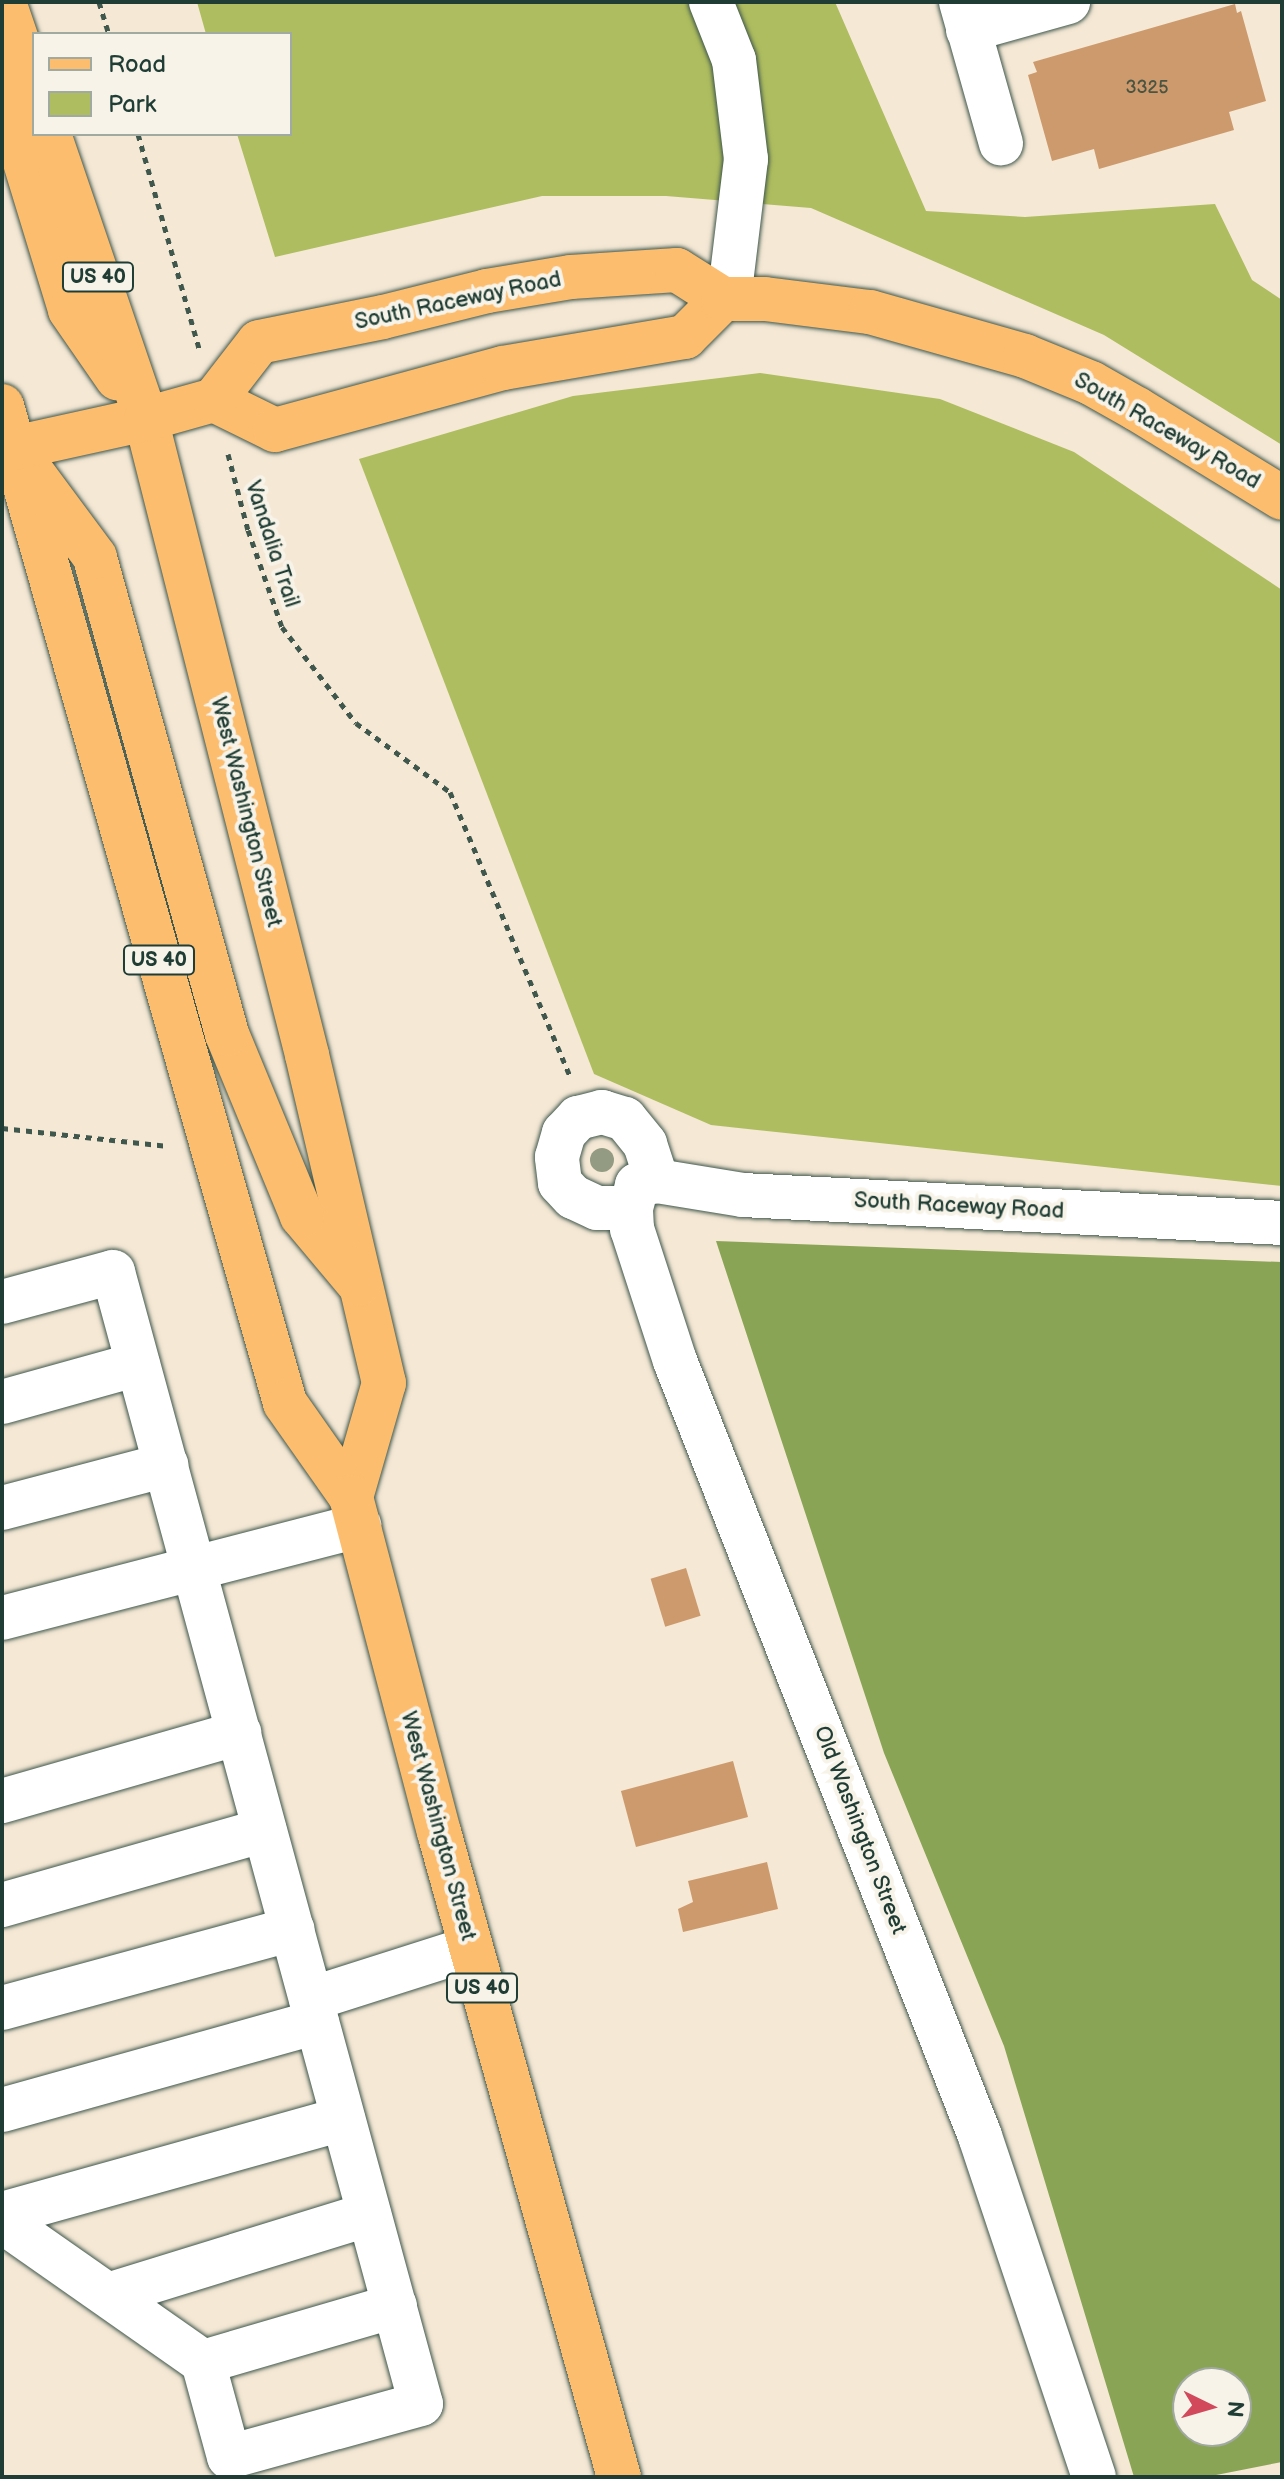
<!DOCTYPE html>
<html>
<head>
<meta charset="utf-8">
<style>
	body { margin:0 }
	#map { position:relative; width:1284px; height:2479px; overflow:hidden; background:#f5e8d5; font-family:"Balsamiq Sans",sans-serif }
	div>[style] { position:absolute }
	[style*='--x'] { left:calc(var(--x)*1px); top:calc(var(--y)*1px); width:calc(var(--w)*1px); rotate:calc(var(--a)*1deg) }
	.green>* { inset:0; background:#aebd5f }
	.forest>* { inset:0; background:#8aa456 }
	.building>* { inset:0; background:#cc9a6d; transform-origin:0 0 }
	.path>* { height:5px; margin-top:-2.5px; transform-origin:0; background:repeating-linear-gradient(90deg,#3f574c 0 6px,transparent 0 12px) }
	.roads { filter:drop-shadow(0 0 2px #3f574c) drop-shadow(0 0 2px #3f574c) }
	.minor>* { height:44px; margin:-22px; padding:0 22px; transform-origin:22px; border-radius:22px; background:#fff }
	.major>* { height:44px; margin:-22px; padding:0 22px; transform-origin:22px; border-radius:22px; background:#fcbd6f }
	.trees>* { width:24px; height:24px; margin:-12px; border-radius:50%; background:#939c82 }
	span { translate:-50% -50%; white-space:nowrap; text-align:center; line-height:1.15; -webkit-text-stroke:8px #f7f3e8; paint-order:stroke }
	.number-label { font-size:18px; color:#4a5442 }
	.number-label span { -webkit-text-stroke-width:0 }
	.shield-label span { padding:2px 6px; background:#f7f3e8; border:2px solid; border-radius:6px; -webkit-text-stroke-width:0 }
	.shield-label { font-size:20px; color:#1f3d34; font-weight:700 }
	.street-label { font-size:22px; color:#1f3d34 }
	.frame { position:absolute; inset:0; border:4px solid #1f3d34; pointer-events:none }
	.legend { position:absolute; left:32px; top:32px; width:260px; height:104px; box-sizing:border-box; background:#f7f3e8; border:2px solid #a1aaa0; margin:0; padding:10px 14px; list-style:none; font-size:24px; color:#1f3d34 }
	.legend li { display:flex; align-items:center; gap:16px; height:40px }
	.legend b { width:40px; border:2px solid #a1aaa0 }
	.north { position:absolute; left:1172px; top:2367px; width:80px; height:80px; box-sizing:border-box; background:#f7f3e8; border:2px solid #a1aaa0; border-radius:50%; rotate:95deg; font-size:22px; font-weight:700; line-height:32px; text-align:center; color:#1f3d34 }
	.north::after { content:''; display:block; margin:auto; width:28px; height:36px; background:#d1495b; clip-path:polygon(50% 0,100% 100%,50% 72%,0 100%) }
</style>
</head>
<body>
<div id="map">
	<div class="green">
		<div style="clip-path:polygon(197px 2px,835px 2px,926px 211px,1025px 217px,1215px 204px,1252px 280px,1282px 300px,1282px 445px,1104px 335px,811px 208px,666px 196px,542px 196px,275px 257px,237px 134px,290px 134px,290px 34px,206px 34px)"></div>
		<div style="clip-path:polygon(760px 373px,940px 399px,1074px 452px,1282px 590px,1282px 1186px,711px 1125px,594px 1074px,359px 459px,573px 396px)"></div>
	</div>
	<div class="forest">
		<div style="clip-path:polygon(evenodd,716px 1241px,1282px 1262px,1282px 2462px,1206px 2477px,1134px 2477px,1004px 2046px,884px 1753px,716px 1241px,1188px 2383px,1236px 2383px,1236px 2431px,1188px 2431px,1188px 2383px)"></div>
	</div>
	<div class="building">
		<div style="clip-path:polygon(1235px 4px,1237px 13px,1241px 11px,1266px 101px,1229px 112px,1234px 130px,1099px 169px,1094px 149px,1052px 161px,1028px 75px,1037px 72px,1033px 62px)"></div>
		<div style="left:686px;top:1568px;width:50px;height:37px;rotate:73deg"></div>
		<div style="left:733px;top:1761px;width:58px;height:116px;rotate:75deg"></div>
		<div style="clip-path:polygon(767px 1862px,778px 1909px,683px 1932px,678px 1909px,693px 1902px,688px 1881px)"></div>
	</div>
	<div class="path">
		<div style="--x:99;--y:2;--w:34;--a:73"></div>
		<div style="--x:138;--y:134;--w:227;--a:74.1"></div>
		<div style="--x:228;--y:454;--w:79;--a:75.3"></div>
		<div style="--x:248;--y:530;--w:103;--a:70.7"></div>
		<div style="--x:282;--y:627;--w:121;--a:52.4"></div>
		<div style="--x:356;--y:723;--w:117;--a:36.3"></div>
		<div style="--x:450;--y:792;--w:311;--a:67.1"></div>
		<div style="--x:2;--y:1128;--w:167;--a:6.2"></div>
	</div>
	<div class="roads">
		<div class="minor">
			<div style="--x:711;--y:2;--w:62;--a:68.4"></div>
			<div style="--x:734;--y:60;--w:100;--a:83.1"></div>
			<div style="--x:746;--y:159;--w:141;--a:96.9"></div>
			<div style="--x:961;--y:2;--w:147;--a:74.2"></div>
			<div style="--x:968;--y:30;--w:104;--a:-15.6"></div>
			<div style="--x:631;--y:1208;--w:34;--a:180"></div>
			<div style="--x:597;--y:1208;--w:26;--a:-155"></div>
			<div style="--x:573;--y:1197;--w:19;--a:-133"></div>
			<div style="--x:560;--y:1183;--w:26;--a:-97"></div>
			<div style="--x:557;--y:1157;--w:25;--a:-74"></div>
			<div style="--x:564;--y:1133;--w:21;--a:-47"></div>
			<div style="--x:578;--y:1118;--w:25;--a:-14"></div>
			<div style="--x:602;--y:1112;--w:24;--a:17"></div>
			<div style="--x:625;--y:1119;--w:32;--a:51"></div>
			<div style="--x:645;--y:1144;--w:39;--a:72"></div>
			<div style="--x:2;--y:1302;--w:115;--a:-15.1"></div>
			<div style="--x:113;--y:1272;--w:1173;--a:74.78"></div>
			<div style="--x:421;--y:2404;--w:199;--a:164.6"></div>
			<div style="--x:229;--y:2457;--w:98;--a:-105.3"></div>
			<div style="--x:203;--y:2362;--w:246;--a:-145"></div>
			<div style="--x:2;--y:1402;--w:141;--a:-15.6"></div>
			<div style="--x:2;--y:1508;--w:170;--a:-14.7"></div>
			<div style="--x:2;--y:1618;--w:369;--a:-14.5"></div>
			<div style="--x:2;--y:1801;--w:247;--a:-16"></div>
			<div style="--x:2;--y:1905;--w:273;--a:-15.9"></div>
			<div style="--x:311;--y:1999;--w:168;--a:-17.7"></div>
			<div style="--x:2;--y:2008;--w:301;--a:-15.2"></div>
			<div style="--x:2;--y:2110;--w:327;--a:-15.6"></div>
			<div style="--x:2;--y:2214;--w:354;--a:-15.6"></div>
			<div style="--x:111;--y:2294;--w:270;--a:-17.2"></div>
			<div style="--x:203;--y:2362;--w:200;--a:-16.3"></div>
			<div style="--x:1094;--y:2477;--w:360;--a:-108.5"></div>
			<div style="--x:980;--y:2136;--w:833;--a:-111.48"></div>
			<div style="--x:675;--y:1361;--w:139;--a:-108"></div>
			<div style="--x:632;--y:1229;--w:21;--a:-93"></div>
			<div style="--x:631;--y:1208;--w:24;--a:-75"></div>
			<div style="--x:637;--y:1185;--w:20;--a:-11"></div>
			<div style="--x:657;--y:1181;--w:87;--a:9.2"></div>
			<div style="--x:743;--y:1195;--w:540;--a:2.97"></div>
		</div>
		<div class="major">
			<div style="--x:4;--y:2;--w:93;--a:71.2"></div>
			<div style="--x:2;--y:87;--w:233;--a:73"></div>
			<div style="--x:70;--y:310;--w:83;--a:55.3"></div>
			<div style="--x:49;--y:134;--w:301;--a:71.2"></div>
			<div style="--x:146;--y:419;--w:656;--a:75.79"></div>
			<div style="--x:307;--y:1055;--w:337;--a:76.8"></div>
			<div style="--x:384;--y:1383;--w:119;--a:106.1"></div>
			<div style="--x:214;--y:400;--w:68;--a:26.2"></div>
			<div style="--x:275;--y:430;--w:236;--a:-15.2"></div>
			<div style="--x:503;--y:368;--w:185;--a:-9.7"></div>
			<div style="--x:685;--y:337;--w:54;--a:-45"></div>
			<div style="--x:2;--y:406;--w:1036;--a:74.15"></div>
			<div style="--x:285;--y:1403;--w:115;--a:54.9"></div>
			<div style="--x:351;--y:1497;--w:346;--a:75.3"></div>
			<div style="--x:439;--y:1832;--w:670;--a:74.41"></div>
			<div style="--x:359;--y:1284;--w:89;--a:-130"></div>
			<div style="--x:302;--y:1216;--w:197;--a:-112.4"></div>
			<div style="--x:227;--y:1034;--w:495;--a:-105.5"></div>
			<div style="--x:95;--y:557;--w:136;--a:-126.6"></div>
			<div style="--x:14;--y:448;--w:135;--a:-12.4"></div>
			<div style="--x:146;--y:419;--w:71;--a:-15.6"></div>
			<div style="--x:214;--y:400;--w:73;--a:-52.2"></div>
			<div style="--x:259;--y:342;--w:126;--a:-11.4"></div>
			<div style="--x:383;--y:317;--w:107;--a:-14"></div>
			<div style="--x:487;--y:291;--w:85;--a:-9.5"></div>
			<div style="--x:571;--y:277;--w:106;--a:-3.8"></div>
			<div style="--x:677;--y:270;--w:54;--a:32.2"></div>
			<div style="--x:723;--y:299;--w:42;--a:0"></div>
			<div style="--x:765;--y:299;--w:106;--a:7.1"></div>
			<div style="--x:870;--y:312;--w:161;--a:15.8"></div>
			<div style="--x:1025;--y:356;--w:71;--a:22.2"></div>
			<div style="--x:1091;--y:383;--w:53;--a:29.5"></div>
			<div style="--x:1137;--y:409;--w:170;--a:31.5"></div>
		</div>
	</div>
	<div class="trees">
		<div style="left:602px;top:1160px"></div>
	</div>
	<div class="number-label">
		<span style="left:1147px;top:88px">3325</span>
	</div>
	<div class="shield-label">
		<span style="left:98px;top:277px">US 40</span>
		<span style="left:159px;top:960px">US 40</span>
		<span style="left:482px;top:1988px">US 40</span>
	</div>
	<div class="street-label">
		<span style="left:458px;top:301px;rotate:-12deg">South Raceway Road</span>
		<span style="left:1167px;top:431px;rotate:30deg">South Raceway Road</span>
		<span style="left:272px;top:544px;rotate:72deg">Vandalia Trail</span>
		<span style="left:246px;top:812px;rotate:76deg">West Washington Street</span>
		<span style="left:959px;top:1206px;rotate:3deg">South Raceway Road</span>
		<span style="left:438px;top:1826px;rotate:75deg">West Washington Street</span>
		<span style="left:860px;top:1830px;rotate:69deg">Old Washington Street</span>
	</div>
	<div class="frame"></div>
	<ul class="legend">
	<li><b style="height:10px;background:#fcbd6f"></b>Road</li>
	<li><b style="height:22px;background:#aebd5f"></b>Park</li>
	</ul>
	<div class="north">N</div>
</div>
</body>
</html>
